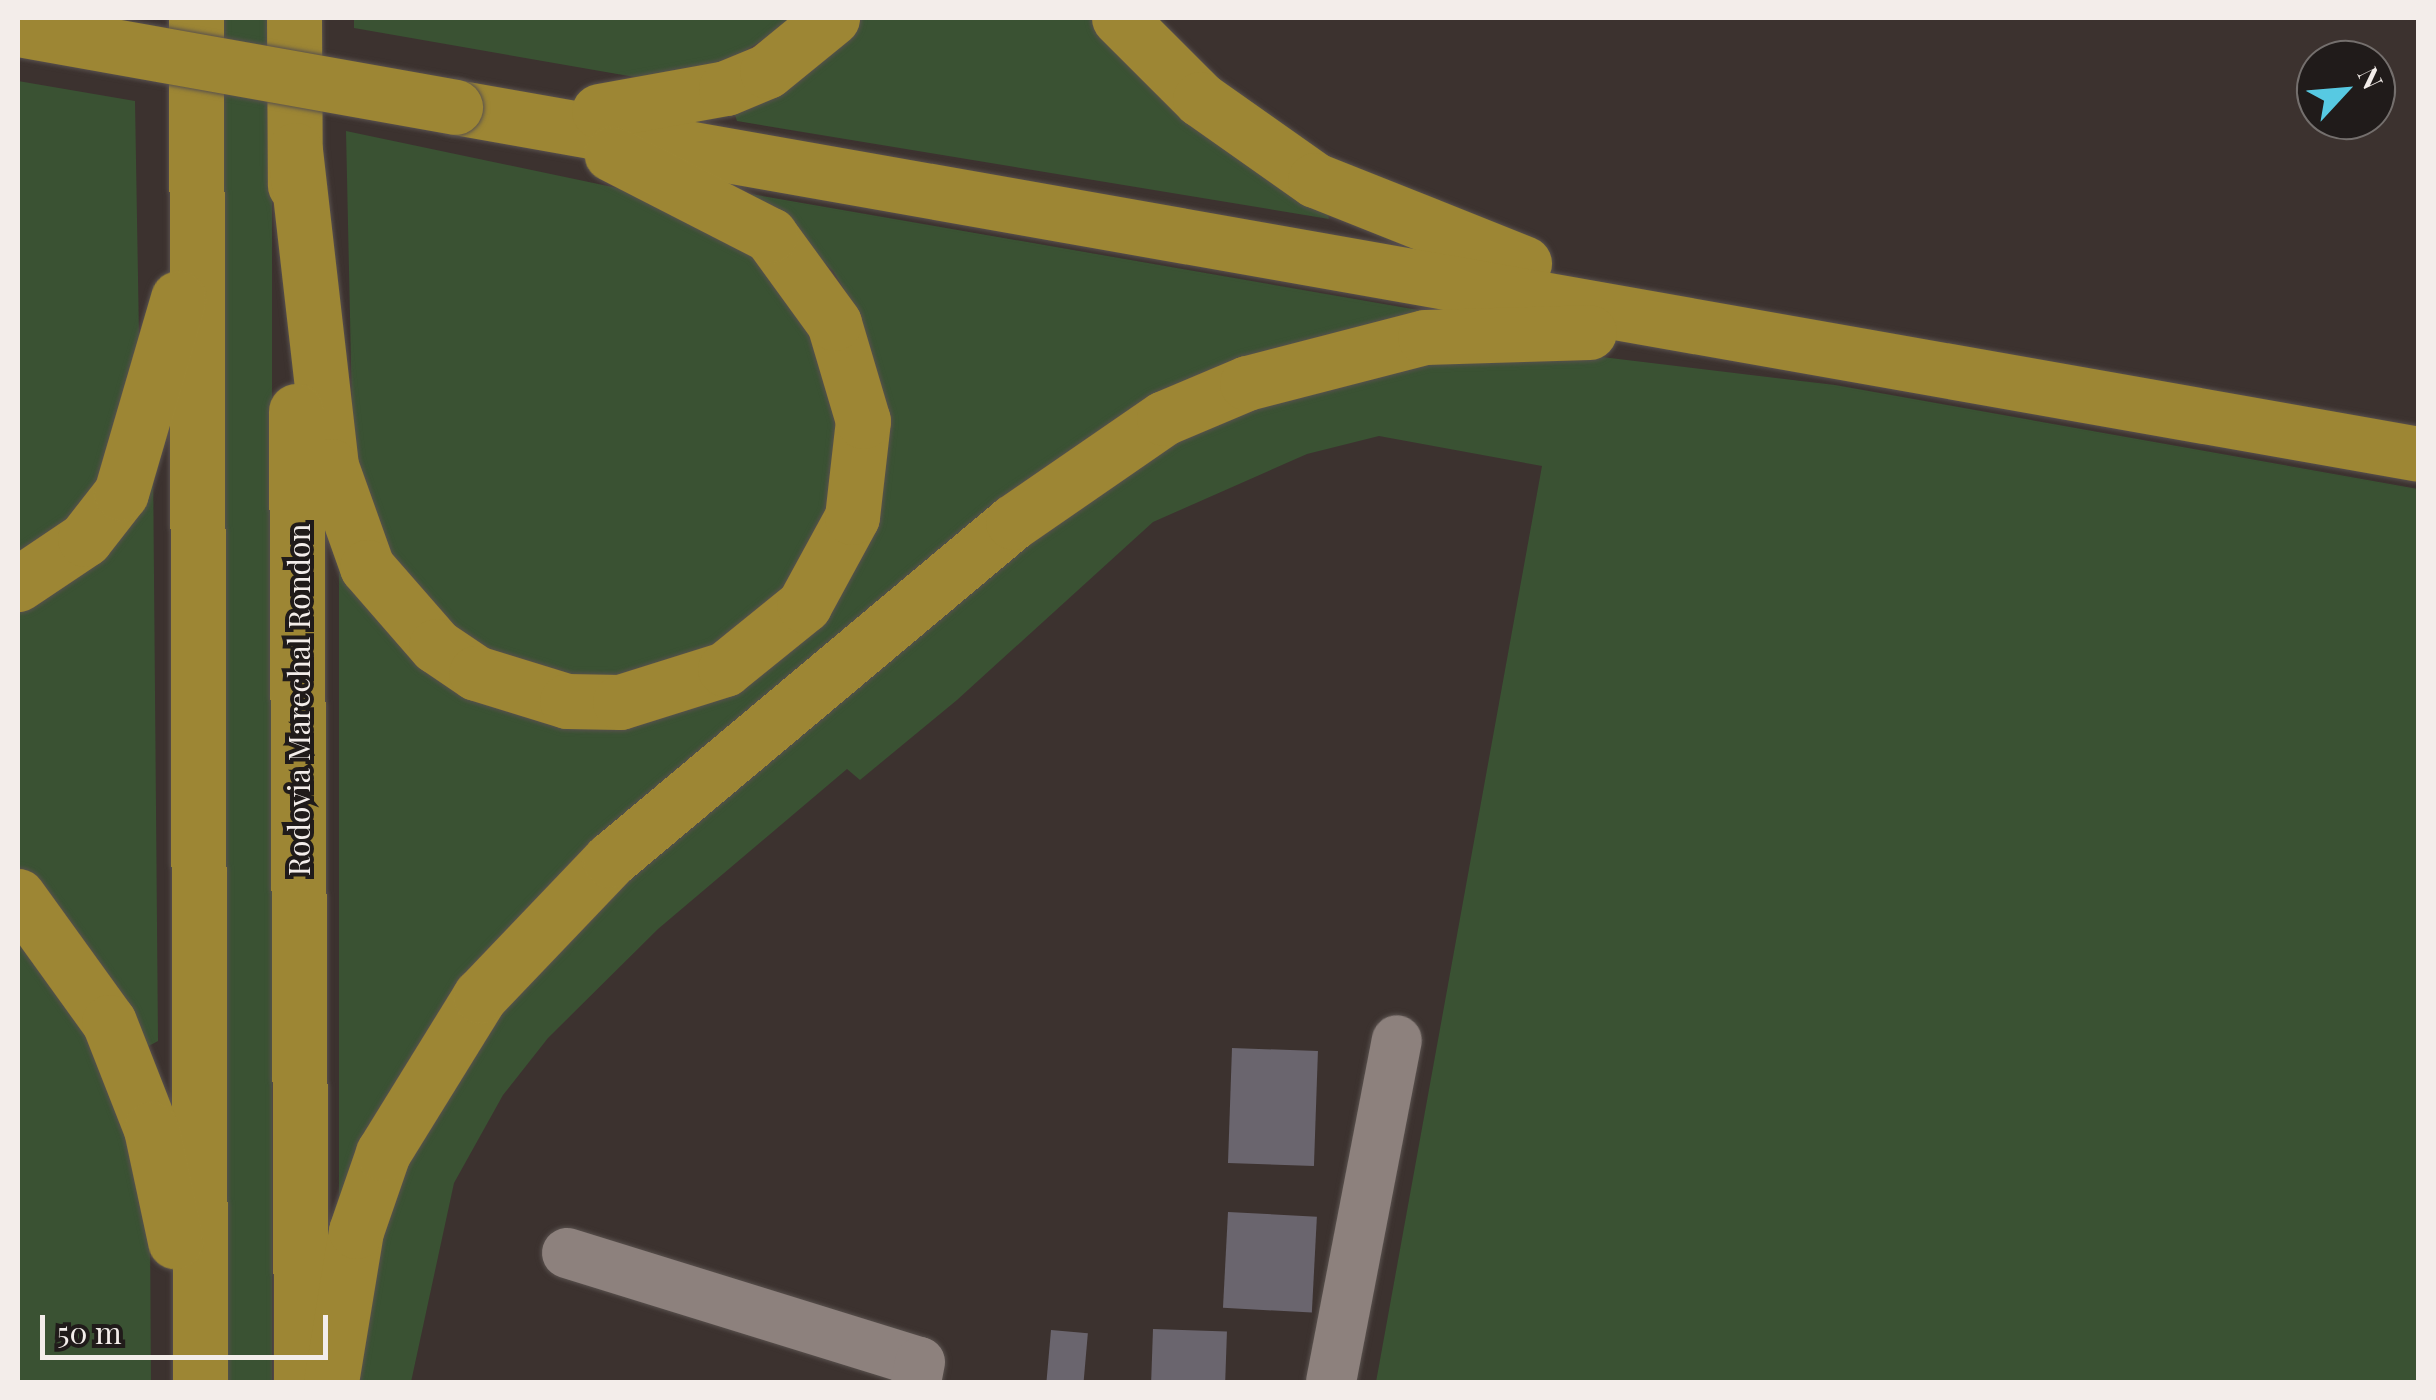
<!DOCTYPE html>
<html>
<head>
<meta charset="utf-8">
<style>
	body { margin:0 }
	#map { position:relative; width:2436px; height:1400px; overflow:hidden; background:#3c322f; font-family:"Playfair Display",serif }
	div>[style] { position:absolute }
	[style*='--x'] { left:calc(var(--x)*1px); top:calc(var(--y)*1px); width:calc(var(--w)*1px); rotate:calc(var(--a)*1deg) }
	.green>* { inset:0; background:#3a5233; transform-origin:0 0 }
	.building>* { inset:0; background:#6a656e; transform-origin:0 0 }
	.roads { filter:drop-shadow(0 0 2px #59514e) drop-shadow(0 0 2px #59514e) }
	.minor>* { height:50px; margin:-25px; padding:0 25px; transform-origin:25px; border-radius:25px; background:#8d817d }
	.highway>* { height:55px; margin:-27.5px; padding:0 27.5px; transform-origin:27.5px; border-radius:27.5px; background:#9d8634 }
	.bridges { filter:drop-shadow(0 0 2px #59514e) drop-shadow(0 0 2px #59514e) }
	.highway-bridge>* { height:55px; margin:-27.5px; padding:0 27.5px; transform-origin:27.5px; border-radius:27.5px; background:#9d8634 }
	span { translate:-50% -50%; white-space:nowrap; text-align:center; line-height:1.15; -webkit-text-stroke:8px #201b1a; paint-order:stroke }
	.street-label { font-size:30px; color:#f3edea }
	.frame { position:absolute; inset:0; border:20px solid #f3edea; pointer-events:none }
	.north { position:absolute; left:2296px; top:40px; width:100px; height:100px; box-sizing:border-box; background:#201b1a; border:2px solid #746f6d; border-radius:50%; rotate:64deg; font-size:28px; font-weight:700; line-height:40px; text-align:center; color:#f3edea }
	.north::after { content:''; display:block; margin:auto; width:35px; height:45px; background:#57c9e2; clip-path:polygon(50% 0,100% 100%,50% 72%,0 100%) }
	.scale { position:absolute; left:40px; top:1315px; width:288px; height:45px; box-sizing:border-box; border:5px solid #f3edea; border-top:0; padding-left:12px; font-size:30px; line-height:35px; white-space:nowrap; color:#f3edea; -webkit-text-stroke:8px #201b1a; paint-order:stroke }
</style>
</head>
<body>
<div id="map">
	<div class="green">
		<div style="left:220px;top:18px;width:52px;height:1364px"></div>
		<div style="clip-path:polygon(354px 18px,797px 18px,726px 63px,646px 79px,354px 28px)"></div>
		<div style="clip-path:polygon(856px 18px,1094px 18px,1326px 206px,1329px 219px,737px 121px,733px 109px)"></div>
		<div style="clip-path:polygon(18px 81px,135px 101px,140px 395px,84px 515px,18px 562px)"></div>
		<div style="clip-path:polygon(346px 131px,622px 189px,736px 238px,772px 272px,819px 350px,837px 434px,827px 512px,780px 595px,700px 655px,604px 681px,558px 676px,467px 643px,399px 577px,353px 456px)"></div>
		<div style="clip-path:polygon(751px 194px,1424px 311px,1321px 336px,600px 845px,339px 1203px,339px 555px,418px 656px,715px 695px,889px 421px,861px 317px,833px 271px)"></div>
		<div style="clip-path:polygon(1577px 354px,1835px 385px,2418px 489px,2418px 1382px,1376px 1382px,1542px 466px,1379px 436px,1307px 454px,1153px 522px,957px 700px,860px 780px,847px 769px,658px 929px,548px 1038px,503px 1095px,454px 1183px,411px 1382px,357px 1382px,360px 1296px,417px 1129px,551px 944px,1079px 495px,1194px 423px,1392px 361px)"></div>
		<div style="clip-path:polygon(153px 461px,158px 1041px,145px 1048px,18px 868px,18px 606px)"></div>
		<div style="clip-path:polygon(18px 927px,71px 999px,124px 1108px,150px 1225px,151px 1382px,18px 1382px)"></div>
	</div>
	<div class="building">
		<div style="left:1232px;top:1048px;width:86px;height:115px;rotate:2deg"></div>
		<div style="left:1228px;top:1212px;width:89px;height:96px;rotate:3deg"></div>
		<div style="left:1153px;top:1329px;width:74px;height:53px;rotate:2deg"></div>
		<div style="left:1051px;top:1330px;width:37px;height:52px;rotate:5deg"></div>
	</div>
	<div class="roads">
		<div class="minor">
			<div style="--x:567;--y:1253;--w:369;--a:17.2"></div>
			<div style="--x:920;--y:1362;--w:20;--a:101"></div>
			<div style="--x:1331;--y:1382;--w:348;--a:-79.1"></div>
		</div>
		<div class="highway">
			<div style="--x:196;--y:18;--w:1364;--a:89.83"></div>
			<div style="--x:294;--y:18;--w:167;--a:89.7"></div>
			<div style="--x:1119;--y:18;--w:115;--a:45"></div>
			<div style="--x:1200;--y:99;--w:141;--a:35.2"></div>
			<div style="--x:1315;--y:180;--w:225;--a:21.7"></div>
			<div style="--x:455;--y:107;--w:1993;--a:10.02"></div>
			<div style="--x:599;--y:111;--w:129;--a:-10.3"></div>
			<div style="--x:726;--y:88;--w:44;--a:-22.5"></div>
			<div style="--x:767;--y:71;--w:84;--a:-39.2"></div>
			<div style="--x:295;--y:150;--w:318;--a:83.5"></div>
			<div style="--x:331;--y:466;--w:107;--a:70.4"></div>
			<div style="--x:367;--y:567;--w:105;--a:48.9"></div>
			<div style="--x:436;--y:646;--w:48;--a:34"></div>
			<div style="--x:476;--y:673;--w:95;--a:17.1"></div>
			<div style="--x:567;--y:701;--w:53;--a:1.1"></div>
			<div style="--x:620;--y:702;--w:110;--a:-17.4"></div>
			<div style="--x:725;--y:669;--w:102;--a:-39"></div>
			<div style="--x:804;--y:605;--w:100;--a:-61.4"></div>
			<div style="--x:852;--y:517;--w:97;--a:-83.5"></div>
			<div style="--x:863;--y:421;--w:102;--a:-106.5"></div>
			<div style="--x:834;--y:323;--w:109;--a:-126"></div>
			<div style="--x:770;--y:235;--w:178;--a:-152.9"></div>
			<div style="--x:296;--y:411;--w:969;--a:89.7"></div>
			<div style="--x:18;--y:584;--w:81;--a:-33.9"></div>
			<div style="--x:85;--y:539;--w:58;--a:-52"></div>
			<div style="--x:121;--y:493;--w:203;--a:-73.7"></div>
			<div style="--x:18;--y:896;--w:155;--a:54.2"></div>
			<div style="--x:109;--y:1022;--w:115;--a:68.6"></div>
			<div style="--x:151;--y:1129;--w:115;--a:77.9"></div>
			<div style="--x:331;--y:1382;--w:153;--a:-80.6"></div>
			<div style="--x:356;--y:1231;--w:83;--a:-70.9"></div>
			<div style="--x:383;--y:1153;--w:185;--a:-58.3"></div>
			<div style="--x:480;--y:996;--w:188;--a:-46.3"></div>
			<div style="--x:610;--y:860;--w:526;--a:-39.99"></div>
			<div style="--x:1013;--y:522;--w:183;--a:-34.6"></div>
			<div style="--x:1164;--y:418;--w:90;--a:-22.9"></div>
			<div style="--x:1247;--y:383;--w:184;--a:-14.5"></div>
			<div style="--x:1425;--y:337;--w:164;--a:-1.7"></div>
		</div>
	</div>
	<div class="bridges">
		<div class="highway-bridge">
			<div style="--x:18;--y:29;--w:444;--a:10.1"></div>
		</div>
	</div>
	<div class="street-label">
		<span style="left:298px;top:700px;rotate:-90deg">Rodovia Marechal Rondon</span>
	</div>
	<div class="frame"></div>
	<div class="north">N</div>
	<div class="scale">50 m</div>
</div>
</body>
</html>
